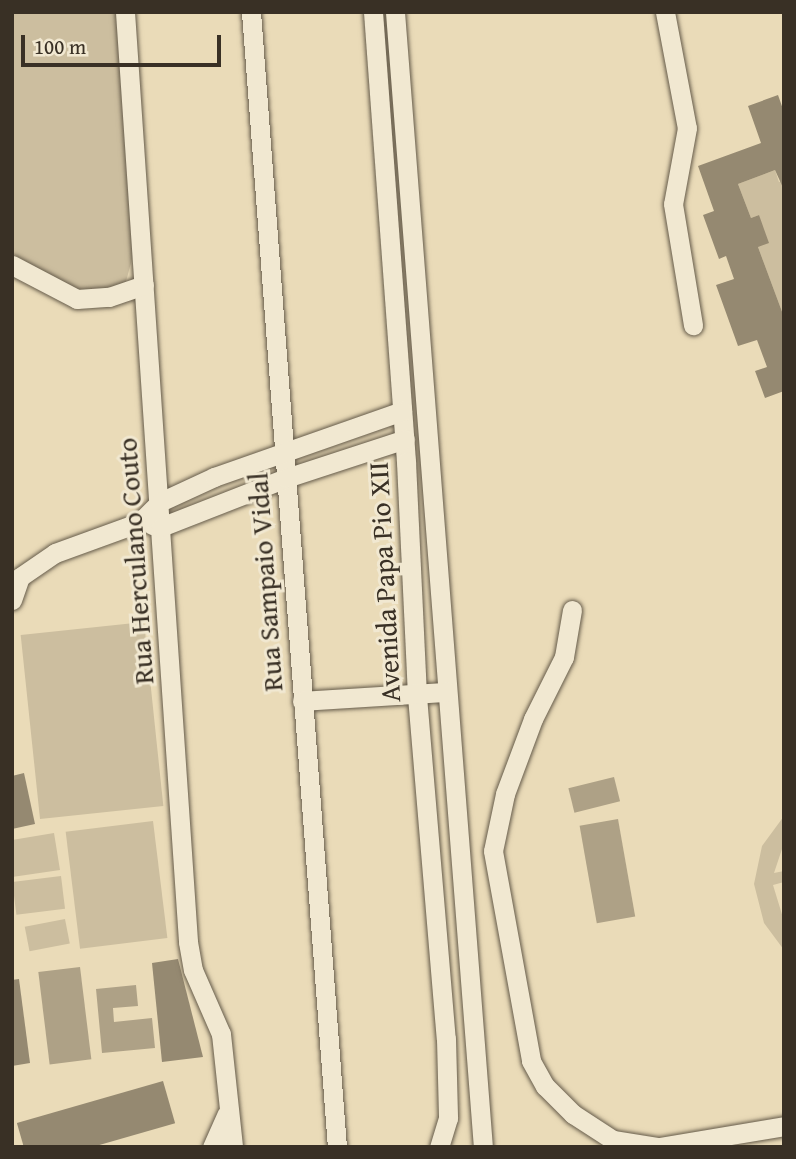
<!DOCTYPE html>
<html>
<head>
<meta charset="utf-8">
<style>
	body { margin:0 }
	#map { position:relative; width:796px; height:1159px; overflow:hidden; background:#eadbb8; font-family:"Gentium Book Plus",serif }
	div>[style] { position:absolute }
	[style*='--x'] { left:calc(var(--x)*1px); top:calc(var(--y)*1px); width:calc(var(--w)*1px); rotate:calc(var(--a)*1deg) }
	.green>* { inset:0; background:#ccbe9f; transform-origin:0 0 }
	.water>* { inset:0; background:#aea186; transform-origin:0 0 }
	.building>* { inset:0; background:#958971; transform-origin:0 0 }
	.roads { filter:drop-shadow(0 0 2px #655b4a) drop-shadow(0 0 2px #655b4a) }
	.minor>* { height:19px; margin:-9.5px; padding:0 9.5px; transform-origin:9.5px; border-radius:9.5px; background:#f1e8d1 }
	span { translate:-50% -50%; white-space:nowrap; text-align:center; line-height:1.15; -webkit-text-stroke:6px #f1e8d1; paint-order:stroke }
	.street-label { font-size:28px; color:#393025 }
	.frame { position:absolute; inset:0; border:14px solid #393025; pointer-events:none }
	.scale { position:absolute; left:21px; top:35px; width:200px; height:32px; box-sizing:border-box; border:4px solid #393025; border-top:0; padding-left:9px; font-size:21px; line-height:24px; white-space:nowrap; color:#393025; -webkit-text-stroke:5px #f1e8d1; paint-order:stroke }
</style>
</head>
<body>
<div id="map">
	<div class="green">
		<div style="clip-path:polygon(12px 12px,118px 12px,134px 252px,125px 285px,84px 297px,12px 253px)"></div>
		<div style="clip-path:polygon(775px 170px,779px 182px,784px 180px,784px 317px,758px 247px,759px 215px,751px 218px,738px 184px)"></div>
		<div style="left:144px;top:622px;width:185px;height:124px;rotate:84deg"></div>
		<div style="clip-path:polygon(784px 816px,784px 843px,774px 873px,784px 871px,784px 882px,773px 885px,784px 921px,784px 950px,764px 923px,754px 884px,762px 846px)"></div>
		<div style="left:153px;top:821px;width:118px;height:88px;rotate:83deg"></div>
		<div style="clip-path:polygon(54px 833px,60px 870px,12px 877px,12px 840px)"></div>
		<div style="left:61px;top:876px;width:33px;height:49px;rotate:83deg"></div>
		<div style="left:65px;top:919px;width:25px;height:41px;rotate:79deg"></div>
	</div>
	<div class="water">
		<div style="left:614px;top:777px;width:25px;height:47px;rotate:76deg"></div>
		<div style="left:618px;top:819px;width:99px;height:39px;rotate:80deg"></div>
		<div style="left:80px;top:967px;width:93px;height:42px;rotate:83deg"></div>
		<div style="clip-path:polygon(136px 985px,138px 1006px,113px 1008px,114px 1022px,152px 1018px,155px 1048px,102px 1053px,96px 989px)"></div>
	</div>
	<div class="building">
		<div style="clip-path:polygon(778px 95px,784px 112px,784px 190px,775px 170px,738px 184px,751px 218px,759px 215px,769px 243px,758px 247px,784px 317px,784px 391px,765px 398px,755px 371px,767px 367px,757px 340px,738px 346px,716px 285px,734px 279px,726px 256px,719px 259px,703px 215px,714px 211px,698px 166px,761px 143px,748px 106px)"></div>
		<div style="clip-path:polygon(24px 773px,35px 824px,12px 829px,12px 776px)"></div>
		<div style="clip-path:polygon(178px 959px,203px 1057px,162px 1062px,152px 963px)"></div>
		<div style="clip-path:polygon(19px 979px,30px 1063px,12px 1066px,12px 980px)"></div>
		<div style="left:163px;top:1081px;width:44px;height:152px;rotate:74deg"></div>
	</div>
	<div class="roads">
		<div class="minor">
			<div style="--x:125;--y:12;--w:932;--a:86.12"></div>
			<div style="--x:188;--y:942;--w:28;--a:80"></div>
			<div style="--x:193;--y:970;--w:70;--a:66.4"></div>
			<div style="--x:221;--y:1034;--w:114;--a:83.9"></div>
			<div style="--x:251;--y:12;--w:1138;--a:85.67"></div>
			<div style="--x:373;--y:12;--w:451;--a:85.8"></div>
			<div style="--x:406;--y:462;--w:234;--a:87.3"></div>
			<div style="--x:417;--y:696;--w:344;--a:85.2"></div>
			<div style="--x:446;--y:1039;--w:79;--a:88.5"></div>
			<div style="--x:448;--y:1118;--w:30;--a:107"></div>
			<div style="--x:395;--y:12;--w:1138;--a:85.57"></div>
			<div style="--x:665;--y:12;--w:118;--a:79.3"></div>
			<div style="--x:687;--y:128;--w:77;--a:100.4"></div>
			<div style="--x:673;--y:204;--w:123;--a:80.6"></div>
			<div style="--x:12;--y:265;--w:73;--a:27.6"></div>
			<div style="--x:77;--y:299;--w:32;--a:-4"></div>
			<div style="--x:109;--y:297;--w:37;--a:-19"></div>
			<div style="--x:152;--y:525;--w:9;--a:13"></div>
			<div style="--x:161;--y:527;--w:134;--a:-21.4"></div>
			<div style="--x:286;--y:478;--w:125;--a:-18.1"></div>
			<div style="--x:12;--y:600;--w:24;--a:-71"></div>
			<div style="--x:20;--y:577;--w:42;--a:-34.4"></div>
			<div style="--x:55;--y:553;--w:90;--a:-20"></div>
			<div style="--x:140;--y:522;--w:28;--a:-45"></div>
			<div style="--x:160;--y:502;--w:60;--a:-24.8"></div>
			<div style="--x:214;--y:477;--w:199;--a:-19.3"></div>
			<div style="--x:572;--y:610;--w:48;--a:99.7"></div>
			<div style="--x:564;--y:657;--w:69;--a:116.6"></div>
			<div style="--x:533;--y:719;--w:80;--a:110.5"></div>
			<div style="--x:505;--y:794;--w:58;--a:101.9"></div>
			<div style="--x:493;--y:851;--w:213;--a:79.7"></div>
			<div style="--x:531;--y:1061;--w:29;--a:61"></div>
			<div style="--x:545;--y:1086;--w:40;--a:45"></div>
			<div style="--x:573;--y:1114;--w:48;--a:33"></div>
			<div style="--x:613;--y:1140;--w:46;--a:8.8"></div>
			<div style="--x:302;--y:701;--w:145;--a:-3.6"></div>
			<div style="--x:212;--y:1147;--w:36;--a:-66"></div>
			<div style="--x:659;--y:1147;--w:127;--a:-9.5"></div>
		</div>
	</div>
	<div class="street-label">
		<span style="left:135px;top:561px;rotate:-94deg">Rua Herculano Couto</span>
		<span style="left:265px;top:582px;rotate:-94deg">Rua Sampaio Vidal</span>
		<span style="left:384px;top:582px;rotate:-93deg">Avenida Papa Pio XII</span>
	</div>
	<div class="frame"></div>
	<div class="scale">100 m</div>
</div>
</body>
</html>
